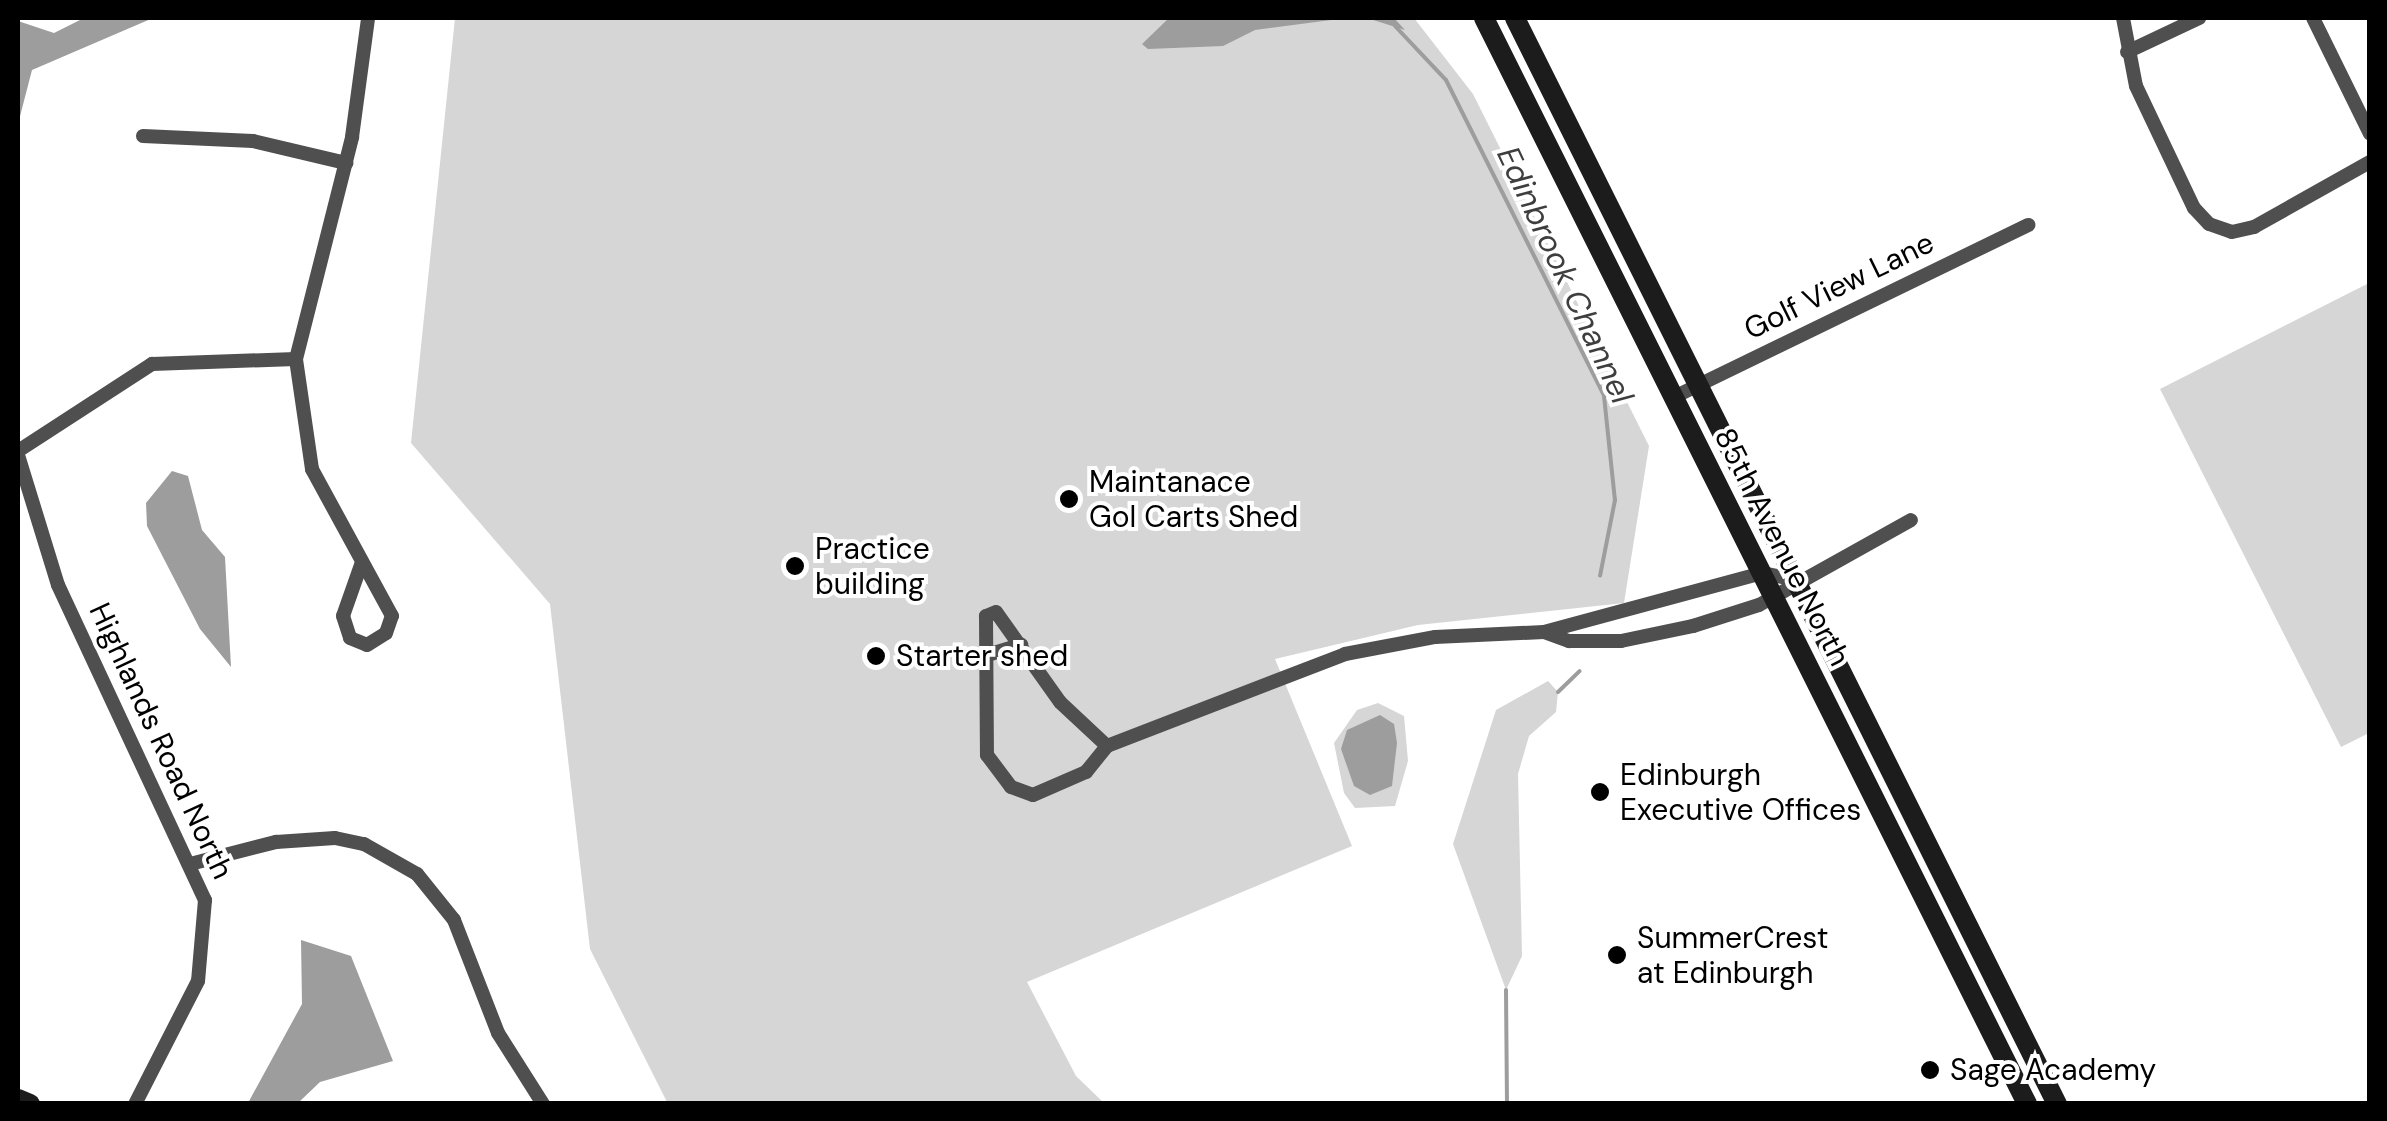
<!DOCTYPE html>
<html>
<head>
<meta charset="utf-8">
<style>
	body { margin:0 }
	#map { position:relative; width:2387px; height:1121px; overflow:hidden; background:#fff; font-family:"DM Sans",sans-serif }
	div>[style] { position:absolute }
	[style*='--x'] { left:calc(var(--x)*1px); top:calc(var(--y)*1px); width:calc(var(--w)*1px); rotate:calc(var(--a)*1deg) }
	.green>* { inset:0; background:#d6d6d6 }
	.water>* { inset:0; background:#9d9d9d }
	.stream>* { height:4px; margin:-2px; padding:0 2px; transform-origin:2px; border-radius:2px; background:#9d9d9d }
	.street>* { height:14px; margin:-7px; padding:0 7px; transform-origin:7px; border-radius:7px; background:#4f4f4f }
	.secondary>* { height:20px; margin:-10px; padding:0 10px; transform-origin:10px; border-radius:10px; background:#1c1c1c }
	.dots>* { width:28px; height:28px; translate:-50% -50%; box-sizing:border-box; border:5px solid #fff; border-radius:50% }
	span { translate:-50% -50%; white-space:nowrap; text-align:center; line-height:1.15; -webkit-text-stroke:8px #fff; paint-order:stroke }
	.street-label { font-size:30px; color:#000 }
	.poi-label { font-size:30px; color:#000 }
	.left { translate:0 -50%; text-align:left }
	.water-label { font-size:32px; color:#3e3e3e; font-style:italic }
	.frame { position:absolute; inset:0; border:20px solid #000; pointer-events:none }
</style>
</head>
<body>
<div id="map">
	<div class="green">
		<div style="clip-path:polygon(455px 18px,1414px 18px,1473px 94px,1649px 446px,1624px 603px,1418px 625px,1275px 659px,1352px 846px,1027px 982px,1076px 1076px,1104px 1103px,668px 1104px,590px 949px,550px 604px,411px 443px)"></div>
		<div style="clip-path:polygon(2369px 283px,2369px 733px,2341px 747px,2160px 389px)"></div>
		<div style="clip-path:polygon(1548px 681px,1558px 692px,1556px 712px,1529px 736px,1518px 774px,1522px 956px,1506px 990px,1453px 844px,1496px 710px)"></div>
		<div style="clip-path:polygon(1378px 703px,1404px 716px,1408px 761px,1395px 806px,1355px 808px,1344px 793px,1334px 743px,1357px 710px)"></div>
	</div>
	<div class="water">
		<div style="clip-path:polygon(84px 18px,153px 18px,32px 70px,18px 124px,18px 21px,54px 33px)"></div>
		<div style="clip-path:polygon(1169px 18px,1394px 18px,1405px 30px,1367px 18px,1331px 20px,1255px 30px,1223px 46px,1148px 49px,1142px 44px)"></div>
		<div style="clip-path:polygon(172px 471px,188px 476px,202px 530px,225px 557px,231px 667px,200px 629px,147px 526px,146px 503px)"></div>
		<div style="clip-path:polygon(1380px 715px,1394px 724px,1397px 743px,1392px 786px,1370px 795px,1354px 786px,1341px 749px,1347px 730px)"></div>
		<div style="clip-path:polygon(301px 940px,351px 956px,393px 1061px,320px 1082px,298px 1103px,248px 1103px,302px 1004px)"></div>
	</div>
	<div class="stream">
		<div style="--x:1395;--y:26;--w:74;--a:46.6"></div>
		<div style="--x:1446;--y:80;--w:353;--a:63.4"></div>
		<div style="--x:1604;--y:396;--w:105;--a:84"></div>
		<div style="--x:1615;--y:500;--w:77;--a:101.2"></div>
		<div style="--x:1558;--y:692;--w:30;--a:-44"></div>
		<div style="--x:1506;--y:990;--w:114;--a:89.5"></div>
	</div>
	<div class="street">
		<div style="--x:2123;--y:18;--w:69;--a:79.2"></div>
		<div style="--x:2136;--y:86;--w:135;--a:64.6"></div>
		<div style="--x:2194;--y:208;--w:22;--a:47"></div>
		<div style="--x:2209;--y:224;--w:24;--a:19"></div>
		<div style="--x:2232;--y:232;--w:23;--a:-13"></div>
		<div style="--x:2254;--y:227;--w:133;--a:-29.3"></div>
		<div style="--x:2313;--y:18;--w:129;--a:63.8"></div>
		<div style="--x:2127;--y:52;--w:80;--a:-25.3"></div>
		<div style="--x:143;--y:136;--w:110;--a:2.6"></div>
		<div style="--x:253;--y:141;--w:96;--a:13.3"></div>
		<div style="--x:1674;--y:397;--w:394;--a:-25.9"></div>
		<div style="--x:18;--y:451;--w:160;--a:-33"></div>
		<div style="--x:152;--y:364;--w:144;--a:-2"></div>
		<div style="--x:18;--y:455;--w:136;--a:72.9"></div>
		<div style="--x:58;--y:585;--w:348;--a:65"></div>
		<div style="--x:205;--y:900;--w:81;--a:94.9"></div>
		<div style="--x:198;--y:981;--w:138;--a:117.1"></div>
		<div style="--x:362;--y:562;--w:57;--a:109.4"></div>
		<div style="--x:343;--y:616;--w:23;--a:72"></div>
		<div style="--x:350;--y:638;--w:18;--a:22"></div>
		<div style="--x:367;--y:645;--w:22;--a:-32"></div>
		<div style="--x:386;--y:633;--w:18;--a:-71"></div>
		<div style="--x:392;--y:616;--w:167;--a:-118.6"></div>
		<div style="--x:312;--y:469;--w:111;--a:-98.3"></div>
		<div style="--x:296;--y:359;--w:229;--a:-75.8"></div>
		<div style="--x:352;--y:137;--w:120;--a:-82.3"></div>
		<div style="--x:1544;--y:632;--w:27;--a:20"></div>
		<div style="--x:1569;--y:641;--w:52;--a:0"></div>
		<div style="--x:1621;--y:641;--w:74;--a:-11.8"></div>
		<div style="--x:1693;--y:626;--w:69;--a:-17.7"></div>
		<div style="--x:1759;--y:605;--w:174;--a:-29.2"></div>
		<div style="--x:984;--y:656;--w:39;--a:-17"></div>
		<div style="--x:1107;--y:746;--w:64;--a:-136.9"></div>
		<div style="--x:1060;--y:702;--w:110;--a:-125.4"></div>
		<div style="--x:996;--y:612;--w:11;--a:158"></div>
		<div style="--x:986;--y:616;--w:139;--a:89.6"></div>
		<div style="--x:987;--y:755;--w:40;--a:53"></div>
		<div style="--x:1011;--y:787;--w:23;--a:20"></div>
		<div style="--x:1033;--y:795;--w:58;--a:-23.5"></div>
		<div style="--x:1086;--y:772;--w:33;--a:-51"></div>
		<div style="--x:1107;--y:746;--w:255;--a:-21.1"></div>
		<div style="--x:1345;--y:654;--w:92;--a:-10.7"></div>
		<div style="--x:1435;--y:637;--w:109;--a:-2.6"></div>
		<div style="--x:1544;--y:632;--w:227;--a:-15.1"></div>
		<div style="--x:1763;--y:573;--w:34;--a:12"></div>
		<div style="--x:194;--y:863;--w:85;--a:-14.4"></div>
		<div style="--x:276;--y:842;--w:59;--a:-3.9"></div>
		<div style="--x:335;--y:838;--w:30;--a:12"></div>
		<div style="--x:364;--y:844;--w:61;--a:29.5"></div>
		<div style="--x:417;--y:874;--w:59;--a:51.2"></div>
		<div style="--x:454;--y:920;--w:121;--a:68.7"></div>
		<div style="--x:498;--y:1033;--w:84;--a:57.6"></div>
	</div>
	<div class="secondary">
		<div style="--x:1484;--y:18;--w:1214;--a:63.43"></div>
		<div style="--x:1515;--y:18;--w:1214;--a:63.48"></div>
		<div style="--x:18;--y:1099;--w:13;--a:23"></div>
	</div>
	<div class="dots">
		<div style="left:1069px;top:499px;background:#000"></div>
		<div style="left:795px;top:566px;background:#000"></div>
		<div style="left:876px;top:656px;background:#000"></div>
		<div style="left:1600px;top:792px;background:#000"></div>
		<div style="left:1617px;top:955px;background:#000"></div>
		<div style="left:1930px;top:1070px;background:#000"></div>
	</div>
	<div class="street-label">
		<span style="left:1839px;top:286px;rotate:-26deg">Golf View Lane</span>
		<span style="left:1782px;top:547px;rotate:63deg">85th Avenue North</span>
		<span style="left:161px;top:741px;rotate:65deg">Highlands Road North</span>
	</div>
	<div class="poi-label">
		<span class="left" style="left:1089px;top:499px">Maintanace<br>Gol Carts Shed</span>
		<span class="left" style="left:815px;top:566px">Practice<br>building</span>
		<span class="left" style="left:896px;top:656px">Starter shed</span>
		<span class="left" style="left:1620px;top:792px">Edinburgh<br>Executive Offices</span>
		<span class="left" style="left:1637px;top:955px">SummerCrest<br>at Edinburgh</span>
		<span class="left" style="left:1950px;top:1070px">Sage Academy</span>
	</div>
	<div class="water-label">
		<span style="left:1565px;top:275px;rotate:65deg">Edinbrook Channel</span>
	</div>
	<div class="frame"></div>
</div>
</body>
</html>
